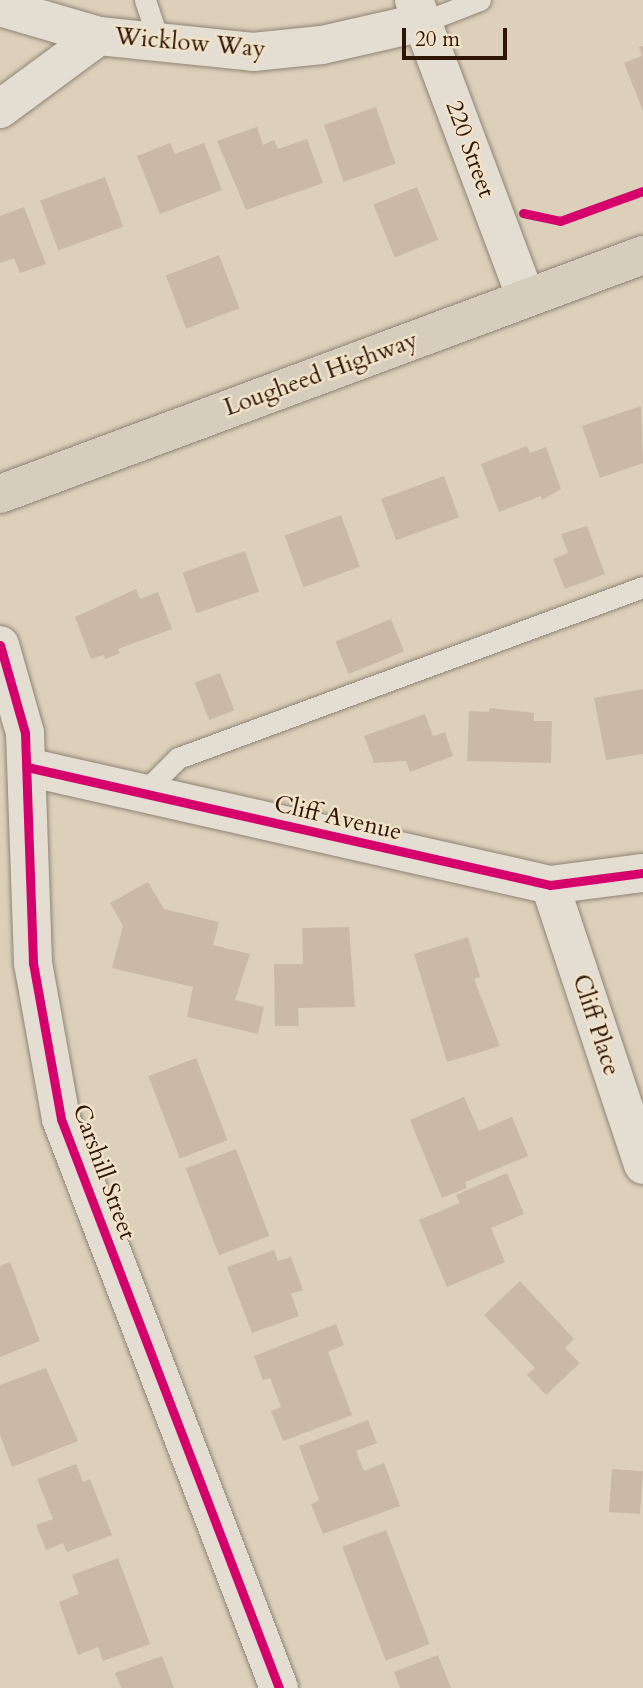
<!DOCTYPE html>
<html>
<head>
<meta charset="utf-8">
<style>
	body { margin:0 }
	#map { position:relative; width:643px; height:1688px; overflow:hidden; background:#dcd0ba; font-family:Cardo,serif }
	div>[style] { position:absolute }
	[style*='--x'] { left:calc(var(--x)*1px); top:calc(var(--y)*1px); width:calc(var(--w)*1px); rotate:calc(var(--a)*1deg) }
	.building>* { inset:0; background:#cab9a7; transform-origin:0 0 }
	.roads { filter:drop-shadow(0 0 2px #8e8475) drop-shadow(0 0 2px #8e8475) }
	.lane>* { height:21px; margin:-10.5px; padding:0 10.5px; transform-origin:10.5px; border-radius:10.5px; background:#e3ddd2 }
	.street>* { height:38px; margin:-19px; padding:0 19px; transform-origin:19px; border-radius:19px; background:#e3ddd2 }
	.highway>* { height:38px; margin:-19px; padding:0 19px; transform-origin:19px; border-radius:19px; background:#d7cdbd }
	.cycleway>* { height:9px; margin:-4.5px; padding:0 4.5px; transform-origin:4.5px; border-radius:4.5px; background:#d6006c }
	span { translate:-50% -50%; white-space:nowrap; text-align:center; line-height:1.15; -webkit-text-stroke:5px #f1e2c9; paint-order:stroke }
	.street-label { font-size:24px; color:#2f1503 }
	.scale { position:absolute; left:402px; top:28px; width:105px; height:32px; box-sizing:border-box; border:4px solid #2f1503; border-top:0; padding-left:9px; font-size:21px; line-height:24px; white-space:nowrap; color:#2f1503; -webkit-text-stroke:5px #f1e2c9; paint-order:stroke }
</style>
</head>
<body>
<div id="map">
	<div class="building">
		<div style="clip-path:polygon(643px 46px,643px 111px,624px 63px,642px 56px,639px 47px)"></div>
		<div style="left:376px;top:107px;width:60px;height:55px;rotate:71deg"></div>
		<div style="clip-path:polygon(257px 127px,263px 145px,274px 140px,278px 149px,307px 139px,323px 183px,246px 210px,217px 141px)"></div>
		<div style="clip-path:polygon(170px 143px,175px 154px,204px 143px,222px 190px,160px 214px,137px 156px)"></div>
		<div style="left:105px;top:177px;width:53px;height:69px;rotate:70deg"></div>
		<div style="left:417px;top:187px;width:57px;height:47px;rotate:68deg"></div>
		<div style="clip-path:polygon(24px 207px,46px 264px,20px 273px,14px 258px,0 263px,0 216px)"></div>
		<div style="left:219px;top:255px;width:57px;height:57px;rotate:69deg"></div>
		<div style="clip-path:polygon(641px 406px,643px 463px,600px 478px,582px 426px)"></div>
		<div style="clip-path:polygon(527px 446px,530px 453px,546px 447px,561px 489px,542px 500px,541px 496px,499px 512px,481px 464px)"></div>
		<div style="left:444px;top:476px;width:44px;height:67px;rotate:70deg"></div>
		<div style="left:341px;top:515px;width:55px;height:60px;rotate:70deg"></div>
		<div style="clip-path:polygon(587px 526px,605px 574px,565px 589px,553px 559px,568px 553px,561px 534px)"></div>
		<div style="left:245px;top:551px;width:43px;height:66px;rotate:71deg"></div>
		<div style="clip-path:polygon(136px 589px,140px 599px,158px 592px,172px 629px,118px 649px,120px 653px,105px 659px,104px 655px,91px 659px,75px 617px)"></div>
		<div style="left:391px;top:619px;width:35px;height:60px;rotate:68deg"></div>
		<div style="left:220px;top:673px;width:40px;height:27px;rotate:69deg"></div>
		<div style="clip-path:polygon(643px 689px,643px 754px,606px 760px,594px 698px)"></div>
		<div style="clip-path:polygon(490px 708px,534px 713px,534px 721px,552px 721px,551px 763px,467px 761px,469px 711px,489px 712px)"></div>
		<div style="clip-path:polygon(425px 714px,433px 736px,445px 732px,453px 756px,410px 772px,406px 761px,374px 763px,364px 736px)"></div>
		<div style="clip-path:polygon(148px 882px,164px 909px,219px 922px,213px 945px,250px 954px,235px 1000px,264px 1007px,258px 1034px,187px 1017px,193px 987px,112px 968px,123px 926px,110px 903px)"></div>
		<div style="clip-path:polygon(349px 927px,355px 1007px,298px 1008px,299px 1026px,275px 1026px,274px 964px,303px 964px,302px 928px)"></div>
		<div style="clip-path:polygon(468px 937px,480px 977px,474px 979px,500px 1046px,447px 1062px,414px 954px)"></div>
		<div style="left:196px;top:1058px;width:88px;height:51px;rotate:69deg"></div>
		<div style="clip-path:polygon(464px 1097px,479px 1131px,512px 1117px,528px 1156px,465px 1182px,467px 1188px,442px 1198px,410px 1120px)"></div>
		<div style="left:236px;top:1149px;width:93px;height:54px;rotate:69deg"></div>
		<div style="clip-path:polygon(507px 1173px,524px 1214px,491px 1228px,505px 1262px,447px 1287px,419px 1220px,460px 1203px,456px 1195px)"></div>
		<div style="clip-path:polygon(274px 1250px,278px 1261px,291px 1257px,303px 1290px,291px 1294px,299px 1316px,252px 1333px,227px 1267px)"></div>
		<div style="clip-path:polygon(10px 1262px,40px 1341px,0 1357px,0 1266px)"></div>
		<div style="clip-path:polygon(520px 1281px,574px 1339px,565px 1348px,580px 1363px,546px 1395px,527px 1375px,535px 1368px,484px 1315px)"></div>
		<div style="clip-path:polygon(336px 1324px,344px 1345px,328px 1352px,352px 1415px,283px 1441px,271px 1411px,281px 1407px,270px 1378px,263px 1380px,254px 1356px)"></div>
		<div style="clip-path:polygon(46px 1368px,78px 1441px,12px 1467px,0 1435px,0 1385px)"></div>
		<div style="clip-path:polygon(368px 1420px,377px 1443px,356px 1451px,364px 1471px,384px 1463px,400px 1506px,323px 1534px,311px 1504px,319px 1500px,299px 1446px)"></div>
		<div style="clip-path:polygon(76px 1464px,83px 1482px,90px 1479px,112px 1535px,67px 1552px,63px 1543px,46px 1550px,36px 1525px,53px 1519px,37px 1479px)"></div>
		<div style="left:612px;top:1469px;width:31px;height:43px;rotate:4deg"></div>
		<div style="left:386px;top:1530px;width:122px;height:47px;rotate:69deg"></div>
		<div style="clip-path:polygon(118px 1558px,150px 1644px,103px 1661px,98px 1647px,78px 1655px,59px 1602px,79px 1594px,72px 1575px)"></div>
		<div style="clip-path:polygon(438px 1655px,451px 1688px,400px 1688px,394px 1672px)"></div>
		<div style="clip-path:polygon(162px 1656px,174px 1688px,121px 1688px,115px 1673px)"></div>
	</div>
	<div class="roads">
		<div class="lane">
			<div style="--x:145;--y:0;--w:47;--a:71.6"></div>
			<div style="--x:423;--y:22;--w:61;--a:-21.1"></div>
			<div style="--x:142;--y:794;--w:51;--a:-45"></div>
			<div style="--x:178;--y:758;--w:495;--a:-20.2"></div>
		</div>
		<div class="street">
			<div style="--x:414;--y:0;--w:318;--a:69.4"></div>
			<div style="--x:0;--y:7;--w:103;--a:16.3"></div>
			<div style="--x:99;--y:36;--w:155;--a:5.9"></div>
			<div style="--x:253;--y:52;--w:69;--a:-5.8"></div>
			<div style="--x:322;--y:45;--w:104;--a:-12.8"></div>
			<div style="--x:0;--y:109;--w:123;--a:-36.4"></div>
			<div style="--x:0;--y:645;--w:91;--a:74.1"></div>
			<div style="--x:25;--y:733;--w:230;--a:88"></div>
			<div style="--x:33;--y:963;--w:158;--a:79.8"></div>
			<div style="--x:61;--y:1119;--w:609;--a:69.04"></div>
			<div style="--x:27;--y:767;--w:536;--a:12.71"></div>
			<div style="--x:550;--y:885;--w:94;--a:-7.4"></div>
			<div style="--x:550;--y:885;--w:295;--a:71.6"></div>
		</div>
		<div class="highway">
			<div style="--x:0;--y:494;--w:686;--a:-20.39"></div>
		</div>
	</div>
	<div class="cycleway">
		<div style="--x:523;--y:213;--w:38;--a:12"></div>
		<div style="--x:560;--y:221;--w:88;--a:-19.9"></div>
		<div style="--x:0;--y:645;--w:91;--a:74.1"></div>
		<div style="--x:25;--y:733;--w:230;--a:88"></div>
		<div style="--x:33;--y:963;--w:158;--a:79.8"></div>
		<div style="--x:61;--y:1119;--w:609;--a:69.04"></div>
		<div style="--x:27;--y:767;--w:536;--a:12.71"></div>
		<div style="--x:550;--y:885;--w:94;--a:-7.4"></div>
	</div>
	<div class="street-label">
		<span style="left:190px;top:43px;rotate:5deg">Wicklow Way</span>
		<span style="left:470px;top:149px;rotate:70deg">220 Street</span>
		<span style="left:321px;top:374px;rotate:-20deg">Lougheed Highway</span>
		<span style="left:338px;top:818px;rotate:13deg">Cliff Avenue</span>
		<span style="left:596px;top:1025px;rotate:72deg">Cliff Place</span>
		<span style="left:104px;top:1172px;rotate:70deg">Carshill Street</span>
	</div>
	<div class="scale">20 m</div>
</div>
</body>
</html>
